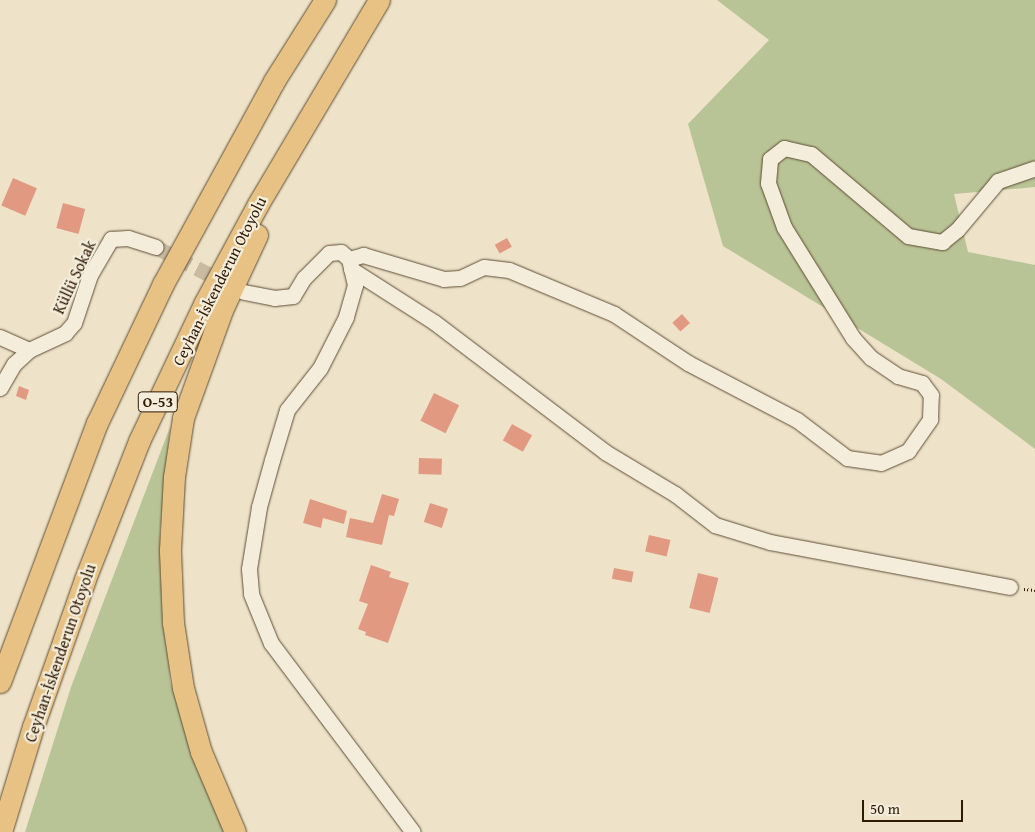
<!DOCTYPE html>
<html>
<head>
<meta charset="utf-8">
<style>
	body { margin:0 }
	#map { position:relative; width:1035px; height:832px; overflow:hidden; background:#eee3c9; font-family:"Gentium Book Plus",serif }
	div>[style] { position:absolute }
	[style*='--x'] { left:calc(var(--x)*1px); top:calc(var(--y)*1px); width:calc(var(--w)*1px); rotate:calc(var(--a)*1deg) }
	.green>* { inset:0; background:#b9c496 }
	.building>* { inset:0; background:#e19982; transform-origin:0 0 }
	.minor-tunnel>* { height:15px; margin-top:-7.5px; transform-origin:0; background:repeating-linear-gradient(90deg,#c8bba1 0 15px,transparent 0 23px) }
	.path>* { height:2.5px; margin-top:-1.25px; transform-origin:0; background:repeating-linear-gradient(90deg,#2f1a03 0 1px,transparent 0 3.5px) }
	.roads { filter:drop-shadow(0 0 1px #5f4c34) drop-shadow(0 0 1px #5f4c34) }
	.minor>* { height:15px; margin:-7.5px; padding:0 7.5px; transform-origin:7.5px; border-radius:7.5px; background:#f4eddc }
	.highway>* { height:21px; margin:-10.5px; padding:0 10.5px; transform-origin:10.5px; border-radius:10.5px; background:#e7c284 }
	span { translate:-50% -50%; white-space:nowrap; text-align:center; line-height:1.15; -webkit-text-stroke:4.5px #f4eddc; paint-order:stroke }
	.shield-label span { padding:1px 4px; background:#f4eddc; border:1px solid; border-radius:4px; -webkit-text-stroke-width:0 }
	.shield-label { font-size:15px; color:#2f1a03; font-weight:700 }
	.street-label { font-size:16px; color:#2f1a03 }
	.scale { position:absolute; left:862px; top:800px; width:101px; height:22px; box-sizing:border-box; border:2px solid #2f1a03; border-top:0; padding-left:6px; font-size:15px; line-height:18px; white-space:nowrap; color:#2f1a03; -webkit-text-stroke:4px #f4eddc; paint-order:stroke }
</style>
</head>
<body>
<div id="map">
	<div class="green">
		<div style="clip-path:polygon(717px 0,1035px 0,1035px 187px,954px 194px,968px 252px,1035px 265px,1035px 449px,941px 379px,723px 246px,688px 124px,769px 40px)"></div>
		<div style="clip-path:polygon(170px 427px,160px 531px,170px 682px,224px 832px,25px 832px,71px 687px)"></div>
	</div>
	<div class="building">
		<div style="left:13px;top:178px;width:26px;height:30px;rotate:23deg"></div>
		<div style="left:63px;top:203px;width:23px;height:26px;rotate:15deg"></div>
		<div style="left:507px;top:238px;width:10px;height:14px;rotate:61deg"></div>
		<div style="left:682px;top:314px;width:12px;height:13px;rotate:48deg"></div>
		<div style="clip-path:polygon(19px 386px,29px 390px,26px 400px,16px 396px)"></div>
		<div style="left:434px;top:393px;width:28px;height:31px;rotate:26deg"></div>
		<div style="left:512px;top:424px;width:23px;height:19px;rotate:29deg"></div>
		<div style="left:419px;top:458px;width:23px;height:16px;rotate:2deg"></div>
		<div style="clip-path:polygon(382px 494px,399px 499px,394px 516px,389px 515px,382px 545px,346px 537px,350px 518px,373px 523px)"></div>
		<div style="clip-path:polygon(310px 499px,347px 511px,344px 524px,323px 518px,321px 528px,303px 523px)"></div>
		<div style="left:430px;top:503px;width:19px;height:20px;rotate:18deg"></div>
		<div style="left:649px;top:535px;width:22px;height:17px;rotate:13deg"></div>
		<div style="clip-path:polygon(371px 565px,391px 572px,389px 577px,409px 583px,388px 643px,365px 635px,366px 632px,358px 629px,368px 604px,359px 601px)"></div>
		<div style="left:614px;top:568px;width:20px;height:11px;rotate:11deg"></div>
		<div style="left:698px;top:573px;width:21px;height:36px;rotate:14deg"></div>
	</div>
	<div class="minor-tunnel">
		<div style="--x:156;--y:247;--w:79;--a:27.2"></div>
	</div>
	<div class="path">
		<div style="--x:1024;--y:589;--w:11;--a:5"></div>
	</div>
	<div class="roads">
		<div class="minor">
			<div style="--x:349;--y:259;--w:15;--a:-16"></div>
			<div style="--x:363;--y:255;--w:84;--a:16.5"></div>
			<div style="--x:444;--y:279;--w:16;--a:-4"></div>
			<div style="--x:460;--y:278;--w:26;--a:-25"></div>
			<div style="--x:484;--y:267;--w:25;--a:7"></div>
			<div style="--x:509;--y:270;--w:114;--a:22.7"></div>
			<div style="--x:614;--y:314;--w:89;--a:33.5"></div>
			<div style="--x:688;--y:363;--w:123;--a:27.6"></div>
			<div style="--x:797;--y:420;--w:63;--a:37.2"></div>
			<div style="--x:847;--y:458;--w:34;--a:8"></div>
			<div style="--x:881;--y:463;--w:30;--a:-24"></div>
			<div style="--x:908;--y:451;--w:39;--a:-55"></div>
			<div style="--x:930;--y:419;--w:24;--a:-88"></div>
			<div style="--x:931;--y:395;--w:15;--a:-127"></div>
			<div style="--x:922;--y:383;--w:25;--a:-164"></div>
			<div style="--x:898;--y:376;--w:32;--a:-146"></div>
			<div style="--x:871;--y:358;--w:27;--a:-132"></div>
			<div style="--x:853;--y:338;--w:131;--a:-121.9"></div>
			<div style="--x:784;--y:227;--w:47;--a:-110"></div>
			<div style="--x:768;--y:183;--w:24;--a:-85"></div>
			<div style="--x:770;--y:159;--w:18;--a:-38"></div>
			<div style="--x:784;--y:148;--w:28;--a:13"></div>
			<div style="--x:811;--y:154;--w:127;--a:40.2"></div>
			<div style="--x:908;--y:236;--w:35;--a:10"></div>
			<div style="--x:942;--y:242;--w:19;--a:-39"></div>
			<div style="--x:957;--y:230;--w:64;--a:-50.1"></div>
			<div style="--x:998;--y:181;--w:39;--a:-19"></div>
			<div style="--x:351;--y:269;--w:98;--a:32.6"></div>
			<div style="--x:434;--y:322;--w:215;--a:37.2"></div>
			<div style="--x:605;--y:452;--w:82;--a:31"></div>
			<div style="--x:675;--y:494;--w:51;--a:37.8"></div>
			<div style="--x:715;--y:525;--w:58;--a:17.2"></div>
			<div style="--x:770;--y:542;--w:244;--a:10.6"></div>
			<div style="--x:244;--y:292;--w:31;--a:11"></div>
			<div style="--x:274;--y:298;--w:19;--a:-6"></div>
			<div style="--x:293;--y:296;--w:21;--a:-59"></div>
			<div style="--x:304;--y:278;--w:35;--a:-45"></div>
			<div style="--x:329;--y:253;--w:12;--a:-5"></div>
			<div style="--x:341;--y:252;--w:11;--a:41"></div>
			<div style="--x:349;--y:259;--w:27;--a:77"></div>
			<div style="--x:355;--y:285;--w:33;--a:106"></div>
			<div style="--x:346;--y:317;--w:57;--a:117"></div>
			<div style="--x:320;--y:368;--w:53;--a:128.2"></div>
			<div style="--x:287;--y:410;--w:52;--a:106.7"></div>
			<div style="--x:272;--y:460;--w:49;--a:105.5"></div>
			<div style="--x:259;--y:507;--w:63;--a:99.2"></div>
			<div style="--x:249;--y:569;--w:25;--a:85"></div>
			<div style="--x:251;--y:594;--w:53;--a:67.8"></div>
			<div style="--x:271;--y:643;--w:236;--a:53.1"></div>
			<div style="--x:0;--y:337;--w:32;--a:24"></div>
			<div style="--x:0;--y:388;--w:28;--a:-60"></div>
			<div style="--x:14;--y:364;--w:21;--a:-43"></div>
			<div style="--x:29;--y:350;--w:40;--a:-25"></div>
			<div style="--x:65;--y:333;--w:13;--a:-48"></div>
			<div style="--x:74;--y:323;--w:51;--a:-71.6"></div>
			<div style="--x:90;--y:275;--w:42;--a:-59.7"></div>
			<div style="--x:111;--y:239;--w:17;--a:-3"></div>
			<div style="--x:128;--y:238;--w:29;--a:18"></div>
		</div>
		<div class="highway">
			<div style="--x:0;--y:682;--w:277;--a:-69.5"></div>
			<div style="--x:97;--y:423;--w:154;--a:-64.6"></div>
			<div style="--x:163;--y:284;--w:231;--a:-61.3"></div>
			<div style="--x:274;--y:81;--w:96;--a:-57.8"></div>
			<div style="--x:1;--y:832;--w:110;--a:-73.1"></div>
			<div style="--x:33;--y:727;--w:157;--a:-70.6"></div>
			<div style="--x:85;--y:579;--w:148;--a:-68.6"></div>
			<div style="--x:139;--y:441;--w:152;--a:-64.6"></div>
			<div style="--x:204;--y:304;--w:114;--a:-61.6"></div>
			<div style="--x:258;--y:204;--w:237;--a:-59.3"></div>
			<div style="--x:235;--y:832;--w:87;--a:-113"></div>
			<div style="--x:201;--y:752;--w:66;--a:-105.7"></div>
			<div style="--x:183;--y:688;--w:66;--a:-98.7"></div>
			<div style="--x:173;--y:623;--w:73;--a:-92.4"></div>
			<div style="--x:170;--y:550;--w:73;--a:-86.9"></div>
			<div style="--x:174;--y:477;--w:60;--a:-81.3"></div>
			<div style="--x:183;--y:418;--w:115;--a:-70.1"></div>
			<div style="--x:222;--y:310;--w:83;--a:-65"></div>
		</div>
	</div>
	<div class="shield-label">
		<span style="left:158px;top:402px">O-53</span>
	</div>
	<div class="street-label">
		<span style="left:74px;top:277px;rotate:-65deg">Küllü Sokak</span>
		<span style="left:219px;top:281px;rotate:-63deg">Ceyhan-İskenderun Otoyolu</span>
		<span style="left:60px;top:653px;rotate:-71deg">Ceyhan-İskenderun Otoyolu</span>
	</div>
	<div class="scale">50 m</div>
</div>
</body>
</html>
